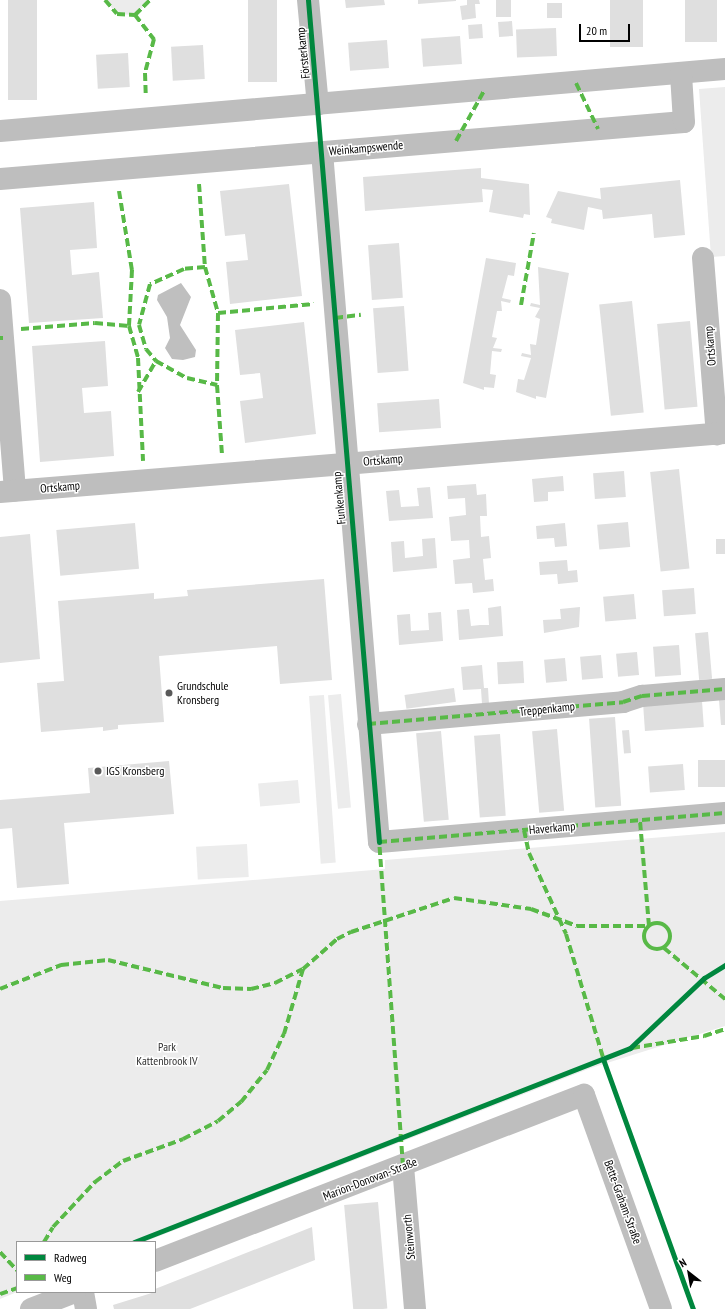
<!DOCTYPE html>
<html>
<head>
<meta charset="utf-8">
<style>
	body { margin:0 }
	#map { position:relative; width:725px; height:1309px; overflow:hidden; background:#fff; font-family:"PT Sans Narrow",sans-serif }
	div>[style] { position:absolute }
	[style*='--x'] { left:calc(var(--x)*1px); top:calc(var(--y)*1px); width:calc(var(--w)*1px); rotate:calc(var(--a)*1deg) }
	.green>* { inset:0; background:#ececec; transform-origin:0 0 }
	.water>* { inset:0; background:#bfbfbf }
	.building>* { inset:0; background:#dfdfdf; transform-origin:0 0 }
	.minor>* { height:22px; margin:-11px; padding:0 11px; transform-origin:11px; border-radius:11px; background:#bebebe }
	.quiet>* { height:4px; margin-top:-2px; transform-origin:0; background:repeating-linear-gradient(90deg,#58b947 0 8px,transparent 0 12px) }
	.quiet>.ring { margin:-2px; padding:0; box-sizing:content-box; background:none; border:4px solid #58b947; border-radius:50% }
	.cycleway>* { height:5px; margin:-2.5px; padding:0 2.5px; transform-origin:2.5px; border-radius:2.5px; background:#00873e }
	.dots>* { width:11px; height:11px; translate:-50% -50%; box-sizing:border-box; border:2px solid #fff; border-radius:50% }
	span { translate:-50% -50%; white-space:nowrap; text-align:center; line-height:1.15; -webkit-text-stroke:3px #fff; paint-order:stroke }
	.street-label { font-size:12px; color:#000 }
	.poi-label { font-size:12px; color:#000 }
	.left { translate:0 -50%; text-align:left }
	.park-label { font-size:12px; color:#333 }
	.legend { position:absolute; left:16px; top:1241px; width:140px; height:52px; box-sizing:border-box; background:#fff; border:1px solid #999; margin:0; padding:5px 7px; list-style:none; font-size:12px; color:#000 }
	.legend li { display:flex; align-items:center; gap:8px; height:20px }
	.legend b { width:20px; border:1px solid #999 }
	.north { position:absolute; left:669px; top:1253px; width:40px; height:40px; -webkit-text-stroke:3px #fff; paint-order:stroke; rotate:329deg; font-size:11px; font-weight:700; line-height:16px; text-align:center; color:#000 }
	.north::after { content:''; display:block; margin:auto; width:14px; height:18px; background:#000; clip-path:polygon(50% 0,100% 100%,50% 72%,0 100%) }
	.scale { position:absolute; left:579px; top:24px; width:51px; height:18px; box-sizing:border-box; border:2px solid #000; border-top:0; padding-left:5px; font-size:12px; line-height:14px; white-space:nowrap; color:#000; -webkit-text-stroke:3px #fff; paint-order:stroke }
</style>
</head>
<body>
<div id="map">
	<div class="green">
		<div style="clip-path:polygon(105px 0,150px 0,135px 15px,117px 14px)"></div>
		<div style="clip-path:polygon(725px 87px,725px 256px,711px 257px,699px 89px)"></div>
		<div style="left:341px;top:694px;width:114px;height:13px;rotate:85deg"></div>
		<div style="left:324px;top:695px;width:168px;height:15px;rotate:86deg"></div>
		<div style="left:298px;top:780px;width:23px;height:40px;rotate:85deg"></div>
		<div style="clip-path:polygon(725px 832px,725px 1026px,591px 1068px,144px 1242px,17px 1242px,17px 1292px,0 1299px,0 901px,385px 869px,385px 860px)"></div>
		<div style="left:247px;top:844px;width:33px;height:51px;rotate:87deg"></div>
	</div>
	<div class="water">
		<div style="clip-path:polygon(181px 283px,191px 297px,180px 325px,196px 350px,195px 357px,183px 360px,172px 359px,165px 348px,170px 338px,167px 317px,157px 300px,158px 295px)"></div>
	</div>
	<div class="building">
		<div style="left:8px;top:0;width:29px;height:100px"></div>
		<div style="left:248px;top:0;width:29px;height:82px"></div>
		<div style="clip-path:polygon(345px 0,384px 0,385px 5px,346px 8px)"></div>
		<div style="clip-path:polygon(418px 0,456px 0,456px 1px,418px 4px)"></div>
		<div style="clip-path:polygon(467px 0,479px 0,480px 4px,475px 4px,476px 18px,462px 20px,460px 6px,467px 5px)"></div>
		<div style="left:496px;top:0;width:15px;height:17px"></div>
		<div style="left:610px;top:0;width:33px;height:47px"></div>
		<div style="left:685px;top:0;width:32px;height:42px"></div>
		<div style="left:547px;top:3px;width:15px;height:15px"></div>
		<div style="left:512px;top:21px;width:15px;height:14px;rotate:86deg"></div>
		<div style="left:482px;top:24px;width:14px;height:14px;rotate:86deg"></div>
		<div style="left:556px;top:28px;width:28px;height:40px;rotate:88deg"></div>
		<div style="left:460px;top:36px;width:28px;height:39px;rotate:86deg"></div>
		<div style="left:387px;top:40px;width:28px;height:39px;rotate:86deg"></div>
		<div style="left:203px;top:45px;width:34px;height:32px;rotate:87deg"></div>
		<div style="left:128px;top:53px;width:34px;height:32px;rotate:87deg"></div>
		<div style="clip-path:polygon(481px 168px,481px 178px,529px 184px,530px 215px,524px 214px,523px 218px,489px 212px,493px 190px,482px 189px,483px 202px,365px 211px,363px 177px)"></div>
		<div style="clip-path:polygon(680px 180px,685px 235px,654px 238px,652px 214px,603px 219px,602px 210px,588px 207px,584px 230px,551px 223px,552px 219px,546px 217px,558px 191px,601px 199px,600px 188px)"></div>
		<div style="clip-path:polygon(289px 184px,302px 296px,230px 304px,226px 262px,248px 260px,245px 234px,225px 236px,220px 191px)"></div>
		<div style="clip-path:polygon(94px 202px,97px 248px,70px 250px,72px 275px,99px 272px,103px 318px,29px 323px,20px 208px)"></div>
		<div style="left:399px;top:243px;width:55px;height:31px;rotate:86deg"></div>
		<div style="clip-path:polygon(486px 258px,516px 263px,514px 276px,508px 275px,502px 298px,511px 300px,510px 303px,501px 301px,502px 311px,497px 311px,492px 337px,497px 338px,493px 348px,502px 349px,501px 352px,492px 351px,490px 374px,496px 375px,494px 388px,484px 387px,484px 390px,463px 383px)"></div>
		<div style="clip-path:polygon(538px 267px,569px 273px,546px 398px,536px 396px,536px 399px,516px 392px,518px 379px,524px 380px,531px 358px,521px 356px,522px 353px,531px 355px,530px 344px,536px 345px,540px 319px,535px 317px,540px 308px,530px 306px,531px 303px,540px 305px)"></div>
		<div style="left:632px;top:301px;width:112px;height:33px;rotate:84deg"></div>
		<div style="left:404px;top:306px;width:65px;height:31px;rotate:86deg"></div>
		<div style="left:690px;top:321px;width:86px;height:33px;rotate:85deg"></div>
		<div style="clip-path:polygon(304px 322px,316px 434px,245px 443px,240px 401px,263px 398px,260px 373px,240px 375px,235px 330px)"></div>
		<div style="clip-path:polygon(105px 341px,108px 386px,82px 388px,84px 413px,111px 411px,114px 456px,40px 462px,32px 346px)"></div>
		<div style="left:439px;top:399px;width:29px;height:62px;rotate:86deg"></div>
		<div style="left:679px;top:469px;width:100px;height:29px;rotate:84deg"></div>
		<div style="left:624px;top:471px;width:26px;height:31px;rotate:86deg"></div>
		<div style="clip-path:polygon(563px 476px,564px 491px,548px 492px,548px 501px,534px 502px,532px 479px)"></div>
		<div style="clip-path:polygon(476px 484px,477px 495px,486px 494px,487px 516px,480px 516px,481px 537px,489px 536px,491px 558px,483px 559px,485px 580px,493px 579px,494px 591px,473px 593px,472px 583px,455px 584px,453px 560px,470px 558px,469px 540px,451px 541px,449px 517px,466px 515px,465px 498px,448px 499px,447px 486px)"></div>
		<div style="clip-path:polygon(430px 487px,433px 518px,389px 521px,386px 491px,399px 490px,401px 507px,419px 506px,417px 488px)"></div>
		<div style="left:628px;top:522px;width:25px;height:31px;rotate:85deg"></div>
		<div style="left:135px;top:523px;width:46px;height:79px;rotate:85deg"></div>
		<div style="clip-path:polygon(565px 523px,567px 546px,555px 547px,554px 538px,537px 539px,536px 526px)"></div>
		<div style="clip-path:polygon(30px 534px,40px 659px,0 663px,0 537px)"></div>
		<div style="clip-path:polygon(435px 538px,437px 568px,393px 572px,391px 542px,404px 541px,405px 558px,423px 556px,422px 539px)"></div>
		<div style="left:716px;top:539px;width:9px;height:15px"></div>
		<div style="clip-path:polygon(567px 560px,568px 571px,577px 570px,578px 582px,558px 584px,557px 574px,540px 575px,539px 562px)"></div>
		<div style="clip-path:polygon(324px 579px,332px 680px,280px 684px,277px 646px,159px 656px,164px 722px,118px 725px,118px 729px,103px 731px,103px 727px,41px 732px,37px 683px,64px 681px,58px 601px,154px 593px,154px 599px,188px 596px,187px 590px)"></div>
		<div style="left:694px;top:588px;width:26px;height:32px;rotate:86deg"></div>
		<div style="left:634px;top:594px;width:25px;height:31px;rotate:85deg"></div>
		<div style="clip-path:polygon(501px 606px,503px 636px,459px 640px,457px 610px,469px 609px,471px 626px,480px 625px,489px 625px,488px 608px)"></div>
		<div style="clip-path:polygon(580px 607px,579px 627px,544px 633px,543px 620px,561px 619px,560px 609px)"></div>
		<div style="clip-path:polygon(441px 612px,443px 641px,399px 645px,397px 615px,410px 614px,411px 631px,429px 630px,428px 613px)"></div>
		<div style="left:708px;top:632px;width:47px;height:13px;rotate:85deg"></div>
		<div style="left:679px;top:645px;width:30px;height:26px;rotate:86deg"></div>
		<div style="left:637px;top:652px;width:23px;height:21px;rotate:85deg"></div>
		<div style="left:601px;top:655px;width:23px;height:21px;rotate:85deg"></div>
		<div style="left:565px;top:658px;width:23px;height:21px;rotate:85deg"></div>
		<div style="left:523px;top:661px;width:22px;height:26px;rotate:87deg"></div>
		<div style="clip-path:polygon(482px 665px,484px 688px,488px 688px,489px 704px,482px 704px,481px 689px,463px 690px,461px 667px)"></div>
		<div style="left:454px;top:688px;width:14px;height:50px;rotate:82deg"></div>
		<div style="clip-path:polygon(725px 699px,725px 725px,721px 725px,719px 700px)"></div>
		<div style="left:702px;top:701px;width:26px;height:59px;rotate:86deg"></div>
		<div style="left:615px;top:717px;width:89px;height:26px;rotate:86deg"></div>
		<div style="left:557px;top:729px;width:82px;height:25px;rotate:85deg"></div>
		<div style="left:629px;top:730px;width:23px;height:7px;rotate:85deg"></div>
		<div style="left:441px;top:731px;width:89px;height:25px;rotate:85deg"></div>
		<div style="left:500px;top:734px;width:82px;height:26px;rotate:86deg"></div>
		<div style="left:725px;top:760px;width:27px;height:27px;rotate:90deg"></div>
		<div style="clip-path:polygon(169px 761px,174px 814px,64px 823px,69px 884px,17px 888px,12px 828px,0 829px,0 800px,90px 793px,88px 768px)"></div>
		<div style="left:683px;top:764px;width:26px;height:35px;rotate:86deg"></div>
		<div style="left:378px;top:1202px;width:107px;height:34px;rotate:85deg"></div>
		<div style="clip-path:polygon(312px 1227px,315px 1260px,190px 1309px,114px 1309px,113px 1305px,155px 1292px,155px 1289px)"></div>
	</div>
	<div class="minor">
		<div style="--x:308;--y:0;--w:105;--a:84.6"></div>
		<div style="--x:0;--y:131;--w:728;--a:-4.89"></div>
		<div style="--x:322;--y:152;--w:692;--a:85.28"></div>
		<div style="--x:379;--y:842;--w:347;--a:-4.8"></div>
		<div style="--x:0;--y:179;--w:686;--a:-4.76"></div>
		<div style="--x:684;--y:122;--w:48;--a:-93.6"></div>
		<div style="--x:703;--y:258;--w:177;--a:85.5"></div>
		<div style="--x:0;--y:300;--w:191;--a:85.5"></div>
		<div style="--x:0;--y:492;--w:727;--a:-4.65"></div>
		<div style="--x:368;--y:724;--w:256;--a:-4.9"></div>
		<div style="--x:623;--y:702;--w:20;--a:-18"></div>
		<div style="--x:642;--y:696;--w:83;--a:-4.8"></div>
		<div style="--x:403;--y:1166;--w:144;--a:85.2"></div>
		<div style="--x:155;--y:1261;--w:460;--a:-21.2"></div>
		<div style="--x:584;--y:1095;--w:227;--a:70.2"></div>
		<div style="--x:83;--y:1292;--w:17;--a:80"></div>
		<div style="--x:31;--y:1309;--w:47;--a:-21.1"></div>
	</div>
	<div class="quiet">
		<div style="--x:105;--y:0;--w:18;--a:49"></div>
		<div style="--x:117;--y:14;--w:18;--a:3"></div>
		<div style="--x:135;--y:15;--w:21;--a:-45"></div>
		<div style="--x:135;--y:15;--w:31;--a:52"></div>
		<div style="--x:154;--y:39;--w:35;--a:105"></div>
		<div style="--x:145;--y:73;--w:24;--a:88"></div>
		<div style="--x:576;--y:83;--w:51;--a:64.4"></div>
		<div style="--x:456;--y:141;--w:57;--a:-60.8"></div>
		<div style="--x:199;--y:184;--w:83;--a:85.9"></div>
		<div style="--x:205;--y:267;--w:48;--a:74.2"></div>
		<div style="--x:218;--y:313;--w:72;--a:90.8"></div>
		<div style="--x:217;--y:385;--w:70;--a:85.9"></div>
		<div style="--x:119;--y:191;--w:80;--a:80.7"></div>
		<div style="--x:132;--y:270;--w:56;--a:93.1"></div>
		<div style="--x:129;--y:326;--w:33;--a:74"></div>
		<div style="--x:138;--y:358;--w:103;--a:87.2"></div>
		<div style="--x:205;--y:267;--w:21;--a:175"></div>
		<div style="--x:184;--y:269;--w:37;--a:156"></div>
		<div style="--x:150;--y:284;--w:42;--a:105"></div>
		<div style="--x:139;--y:325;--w:25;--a:74"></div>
		<div style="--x:146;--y:349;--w:16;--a:50"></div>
		<div style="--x:156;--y:361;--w:35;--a:29"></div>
		<div style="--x:187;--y:378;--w:31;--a:13"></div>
		<div style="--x:521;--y:305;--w:73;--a:-79.8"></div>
		<div style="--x:218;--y:313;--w:96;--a:-5.4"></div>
		<div style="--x:335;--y:318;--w:26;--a:-7"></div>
		<div style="--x:21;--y:329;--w:74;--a:-4.6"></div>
		<div style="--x:95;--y:323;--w:34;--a:5"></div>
		<div style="--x:0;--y:338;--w:3;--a:0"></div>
		<div style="--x:138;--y:392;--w:36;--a:-60"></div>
		<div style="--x:368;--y:724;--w:256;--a:-4.9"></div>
		<div style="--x:623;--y:702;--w:20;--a:-18"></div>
		<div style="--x:642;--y:696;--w:83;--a:-4.8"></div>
		<div style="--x:524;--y:830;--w:24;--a:78"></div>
		<div style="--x:529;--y:853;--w:89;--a:65.4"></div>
		<div style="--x:566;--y:934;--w:133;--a:73.3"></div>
		<div class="ring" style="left:644px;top:923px;width:22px;height:22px"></div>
		<div style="--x:664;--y:948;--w:80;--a:39.9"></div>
		<div style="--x:0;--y:989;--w:66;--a:-21.5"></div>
		<div style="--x:61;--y:965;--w:47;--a:-6.1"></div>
		<div style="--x:108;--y:960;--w:118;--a:13.7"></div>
		<div style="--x:223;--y:988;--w:28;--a:2"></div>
		<div style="--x:251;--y:989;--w:25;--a:-14"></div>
		<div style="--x:275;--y:983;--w:31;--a:-27"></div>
		<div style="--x:303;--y:969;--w:45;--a:-41.4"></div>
		<div style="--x:337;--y:939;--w:16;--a:-27"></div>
		<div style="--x:351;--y:932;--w:108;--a:-18.3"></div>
		<div style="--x:454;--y:898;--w:78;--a:8.1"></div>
		<div style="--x:531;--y:909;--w:49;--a:20.3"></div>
		<div style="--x:577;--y:926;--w:72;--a:0"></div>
		<div style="--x:649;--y:926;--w:106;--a:-94.9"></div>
		<div style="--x:632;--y:1048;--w:73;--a:-9.5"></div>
		<div style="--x:704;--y:1036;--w:22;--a:-18"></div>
		<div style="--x:403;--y:1166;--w:325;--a:-94.2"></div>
		<div style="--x:379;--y:842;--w:347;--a:-4.8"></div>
		<div style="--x:44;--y:1242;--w:17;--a:-59"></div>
		<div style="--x:53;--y:1227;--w:62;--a:-47"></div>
		<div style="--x:95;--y:1182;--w:35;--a:-37"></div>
		<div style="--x:123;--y:1161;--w:64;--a:-20.1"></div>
		<div style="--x:183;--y:1139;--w:39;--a:-27"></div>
		<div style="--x:218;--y:1121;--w:30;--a:-40"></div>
		<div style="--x:241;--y:1102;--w:41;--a:-50.9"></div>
		<div style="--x:267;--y:1070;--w:40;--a:-65"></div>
		<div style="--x:284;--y:1034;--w:68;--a:-73.7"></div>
		<div style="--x:0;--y:1252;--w:25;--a:47"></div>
		<div style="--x:0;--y:1294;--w:18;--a:-19"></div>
	</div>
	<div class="cycleway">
		<div style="--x:308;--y:0;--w:845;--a:85.18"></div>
		<div style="--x:603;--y:1059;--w:266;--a:70.2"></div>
		<div style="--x:134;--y:1242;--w:533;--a:-21.36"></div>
		<div style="--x:630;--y:1048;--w:102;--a:-43.4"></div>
		<div style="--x:704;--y:978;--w:25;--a:-32"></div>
	</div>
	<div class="dots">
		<div style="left:169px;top:693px;background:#595959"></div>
		<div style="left:98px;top:771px;background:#595959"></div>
	</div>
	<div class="street-label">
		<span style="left:303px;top:53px;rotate:-96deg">Försterkamp</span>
		<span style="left:366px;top:148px;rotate:-5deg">Weinkampswende</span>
		<span style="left:710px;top:346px;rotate:-95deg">Ortskamp</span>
		<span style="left:383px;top:460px;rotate:-5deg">Ortskamp</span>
		<span style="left:60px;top:487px;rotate:-5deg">Ortskamp</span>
		<span style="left:339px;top:498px;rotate:-95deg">Funkenkamp</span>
		<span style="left:547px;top:709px;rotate:-6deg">Treppenkamp</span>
		<span style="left:552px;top:828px;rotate:-5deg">Haverkamp</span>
		<span style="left:370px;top:1179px;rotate:-21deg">Marion-Donovan-Straße</span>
		<span style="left:623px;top:1202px;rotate:70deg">Bette-Graham-Straße</span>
		<span style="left:409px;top:1237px;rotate:-95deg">Steinworth</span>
	</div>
	<div class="poi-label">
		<span class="left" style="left:177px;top:693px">Grundschule<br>Kronsberg</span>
		<span class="left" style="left:106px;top:771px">IGS Kronsberg</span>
	</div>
	<div class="park-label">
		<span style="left:167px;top:1054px">Park<br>Kattenbrook IV</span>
	</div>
	<ul class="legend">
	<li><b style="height:5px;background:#00873e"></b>Radweg</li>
	<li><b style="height:5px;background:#58b947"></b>Weg</li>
	</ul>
	<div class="north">N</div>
	<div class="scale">20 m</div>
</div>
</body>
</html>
